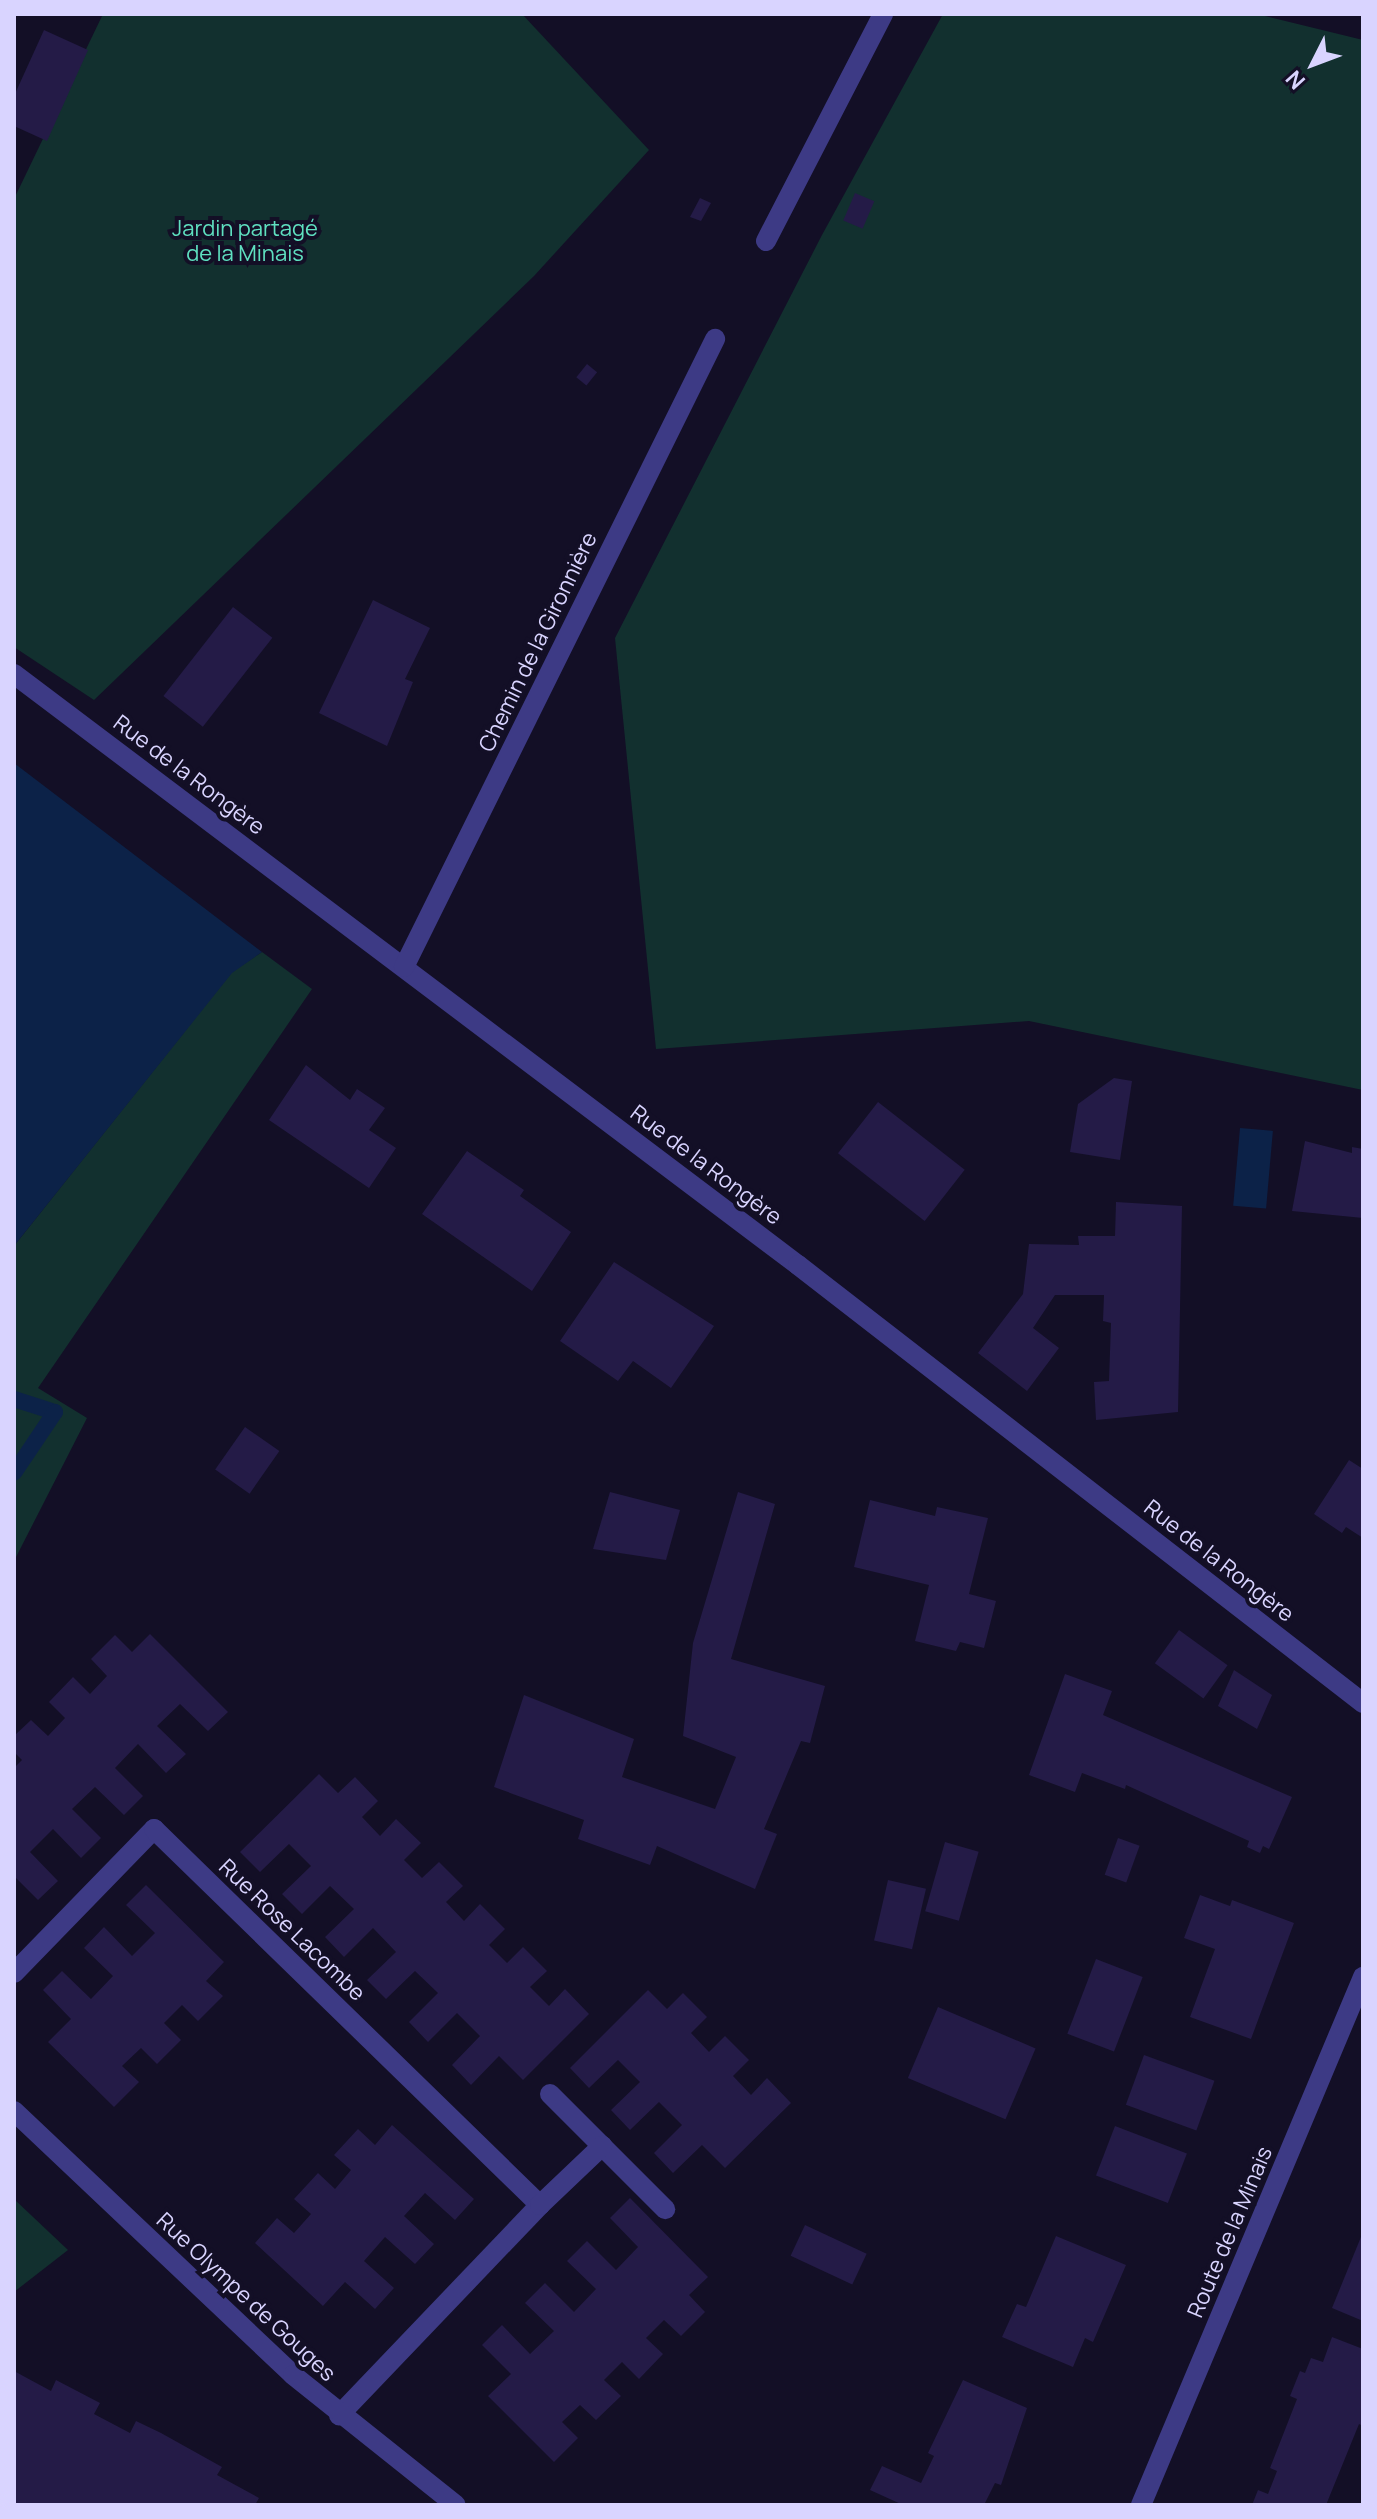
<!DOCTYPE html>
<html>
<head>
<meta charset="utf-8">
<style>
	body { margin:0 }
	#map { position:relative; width:1377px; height:2519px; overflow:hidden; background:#130f26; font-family:Manrope,sans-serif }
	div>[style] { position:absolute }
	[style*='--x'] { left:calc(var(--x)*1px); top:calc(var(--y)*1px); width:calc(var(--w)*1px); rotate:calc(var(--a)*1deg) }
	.green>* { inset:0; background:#12302f }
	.water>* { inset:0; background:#0c2248; transform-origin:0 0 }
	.stream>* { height:16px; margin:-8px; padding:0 8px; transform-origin:8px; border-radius:8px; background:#0c2248 }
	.building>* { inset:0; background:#241b47; transform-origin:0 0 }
	.street>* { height:20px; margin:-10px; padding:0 10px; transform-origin:10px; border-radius:10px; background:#3d3a85 }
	span { translate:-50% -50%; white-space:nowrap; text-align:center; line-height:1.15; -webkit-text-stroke:8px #130f26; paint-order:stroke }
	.park-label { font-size:22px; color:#5fe0c0 }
	.street-label { font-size:22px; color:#d9d4ff }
	.frame { position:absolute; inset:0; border:16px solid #d9d4ff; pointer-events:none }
	.north { position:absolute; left:1273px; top:24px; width:80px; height:80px; -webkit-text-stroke:6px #130f26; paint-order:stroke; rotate:228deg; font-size:22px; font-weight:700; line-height:32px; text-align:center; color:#d9d4ff }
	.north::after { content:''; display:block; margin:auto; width:28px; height:36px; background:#d9d4ff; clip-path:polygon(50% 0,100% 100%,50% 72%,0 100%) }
</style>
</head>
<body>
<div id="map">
	<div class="green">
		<div style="clip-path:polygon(103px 14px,522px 14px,649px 150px,534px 276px,94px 700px,14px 647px,14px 199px)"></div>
		<div style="clip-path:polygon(943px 14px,1257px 14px,1363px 40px,1363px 1090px,1029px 1021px,656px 1049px,615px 638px,822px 235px)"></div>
		<div style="clip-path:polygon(262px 952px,312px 989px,38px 1388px,87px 1418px,14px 1561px,14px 1246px,232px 972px)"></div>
		<div style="clip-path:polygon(14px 2199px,68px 2250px,14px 2292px)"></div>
	</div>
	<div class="water">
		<div style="clip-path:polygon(14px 763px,262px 952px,232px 973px,14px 1246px)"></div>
		<div style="left:1240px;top:1128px;width:33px;height:78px;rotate:5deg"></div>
	</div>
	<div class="stream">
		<div style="--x:14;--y:1399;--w:43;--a:17.6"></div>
		<div style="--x:55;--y:1412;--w:73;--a:123.9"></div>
	</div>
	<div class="building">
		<div style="clip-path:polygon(44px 30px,88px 50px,47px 141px,14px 126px,14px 96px)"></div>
		<div style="left:855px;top:193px;width:21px;height:30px;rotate:23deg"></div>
		<div style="clip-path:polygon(700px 198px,711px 203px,701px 221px,690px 217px)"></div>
		<div style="left:587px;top:364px;width:13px;height:17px;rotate:39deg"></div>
		<div style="clip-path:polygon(373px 600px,430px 628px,405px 679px,413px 682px,387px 746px,319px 713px)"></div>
		<div style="left:233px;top:607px;width:50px;height:113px;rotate:38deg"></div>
		<div style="clip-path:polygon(306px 1065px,350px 1100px,357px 1089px,385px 1108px,369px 1130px,396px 1148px,369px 1188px,269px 1120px)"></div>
		<div style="clip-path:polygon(1114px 1078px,1132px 1081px,1120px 1160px,1070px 1152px,1078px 1104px)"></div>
		<div style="left:878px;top:1102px;width:110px;height:65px;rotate:38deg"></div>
		<div style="clip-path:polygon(1305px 1141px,1352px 1153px,1352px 1147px,1363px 1149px,1363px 1218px,1292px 1211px)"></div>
		<div style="clip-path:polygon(467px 1151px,524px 1190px,520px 1196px,571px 1232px,532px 1291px,422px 1214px)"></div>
		<div style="clip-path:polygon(1116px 1202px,1182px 1206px,1178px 1412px,1096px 1420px,1094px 1382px,1109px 1381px,1111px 1323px,1103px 1321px,1104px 1295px,1055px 1295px,1033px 1328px,1059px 1348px,1027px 1391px,978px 1353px,1023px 1294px,1029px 1244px,1079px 1245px,1078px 1236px,1115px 1236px)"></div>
		<div style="clip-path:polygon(614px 1262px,714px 1326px,671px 1388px,633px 1361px,618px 1381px,560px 1341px)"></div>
		<div style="left:245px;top:1427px;width:42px;height:52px;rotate:35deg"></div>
		<div style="clip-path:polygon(1349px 1460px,1363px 1469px,1363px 1538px,1346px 1527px,1342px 1533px,1314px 1514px)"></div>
		<div style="clip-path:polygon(610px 1492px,680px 1510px,666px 1560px,593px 1549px)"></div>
		<div style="clip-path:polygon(738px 1492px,775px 1504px,731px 1659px,825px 1686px,810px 1743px,801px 1741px,764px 1829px,777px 1834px,755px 1889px,657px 1846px,650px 1865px,578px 1839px,584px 1820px,494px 1787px,524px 1695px,634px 1739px,622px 1777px,715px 1809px,736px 1757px,683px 1736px,693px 1643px)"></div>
		<div style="clip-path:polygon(870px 1500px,935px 1516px,937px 1507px,988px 1518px,969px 1594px,996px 1601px,984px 1648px,960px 1642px,956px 1651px,915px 1641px,929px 1585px,854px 1567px)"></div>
		<div style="left:1179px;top:1630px;width:60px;height:41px;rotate:36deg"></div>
		<div style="clip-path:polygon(150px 1634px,228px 1712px,208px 1731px,180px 1704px,157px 1726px,186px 1754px,166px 1773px,138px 1744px,115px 1768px,143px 1796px,124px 1815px,95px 1787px,72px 1809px,101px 1838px,81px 1858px,53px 1829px,30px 1852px,58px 1881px,38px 1900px,14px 1876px,14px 1768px,22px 1760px,14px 1752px,14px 1736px,31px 1720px,48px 1736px,65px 1718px,49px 1702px,73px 1677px,90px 1694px,107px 1676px,91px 1659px,115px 1635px,132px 1652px)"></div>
		<div style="clip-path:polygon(1234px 1670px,1272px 1695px,1257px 1729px,1218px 1706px)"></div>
		<div style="clip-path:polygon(1065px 1674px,1112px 1691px,1103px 1715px,1292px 1797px,1269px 1849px,1263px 1846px,1260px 1853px,1247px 1847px,1249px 1841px,1126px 1785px,1125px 1789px,1082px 1773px,1075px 1792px,1029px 1775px)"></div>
		<div style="clip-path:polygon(319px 1774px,338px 1793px,355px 1777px,378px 1801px,362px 1817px,380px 1836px,396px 1819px,421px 1843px,404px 1860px,422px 1878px,439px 1862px,463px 1886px,446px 1902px,464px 1921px,480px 1904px,505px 1929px,489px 1945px,507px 1963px,523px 1947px,547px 1971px,530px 1987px,549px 2006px,565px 1989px,589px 2014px,523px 2080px,499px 2056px,471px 2085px,452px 2065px,480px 2036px,457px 2013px,428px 2042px,409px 2022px,438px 1993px,415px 1971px,386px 1999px,367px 1980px,396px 1952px,373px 1928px,344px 1957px,325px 1937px,354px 1909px,330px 1886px,302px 1914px,282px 1894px,311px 1866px,289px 1844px,260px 1872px,240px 1852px)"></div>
		<div style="left:1118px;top:1838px;width:23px;height:39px;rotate:20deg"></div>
		<div style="left:945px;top:1842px;width:35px;height:72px;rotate:16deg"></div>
		<div style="left:888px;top:1880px;width:39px;height:62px;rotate:13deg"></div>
		<div style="clip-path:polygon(146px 1885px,224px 1962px,206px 1981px,223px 1996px,198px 2021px,182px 2005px,164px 2023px,181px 2040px,157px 2064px,141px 2048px,122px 2066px,139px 2082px,114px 2107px,48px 2042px,71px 2019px,43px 1990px,62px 1971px,91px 1999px,113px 1976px,84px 1948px,104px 1927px,132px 1956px,155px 1933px,126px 1905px)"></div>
		<div style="clip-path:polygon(1200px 1895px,1230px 1906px,1232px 1900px,1294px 1923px,1251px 2039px,1190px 2017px,1215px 1949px,1184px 1938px)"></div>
		<div style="left:1096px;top:1959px;width:50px;height:80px;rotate:21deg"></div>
		<div style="clip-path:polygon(648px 1990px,667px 2009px,683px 1993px,707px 2017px,691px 2033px,709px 2052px,725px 2036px,749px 2060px,733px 2076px,751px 2095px,767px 2078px,791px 2103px,725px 2168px,702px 2145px,673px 2173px,654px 2153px,682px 2125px,659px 2102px,630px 2130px,611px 2110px,640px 2082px,618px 2060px,589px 2088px,570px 2068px)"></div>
		<div style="left:938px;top:2007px;width:106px;height:77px;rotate:23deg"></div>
		<div style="left:1144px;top:2055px;width:75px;height:53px;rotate:20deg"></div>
		<div style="clip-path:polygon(392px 2125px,474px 2199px,455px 2220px,425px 2193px,404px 2216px,434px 2244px,415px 2264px,385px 2237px,364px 2261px,394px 2288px,375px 2309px,345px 2282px,323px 2306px,255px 2243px,277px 2218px,294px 2233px,311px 2214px,294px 2199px,318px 2173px,335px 2189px,351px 2170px,334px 2155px,358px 2129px,375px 2145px)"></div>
		<div style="left:1115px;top:2126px;width:77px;height:53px;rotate:21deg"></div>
		<div style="clip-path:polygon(630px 2198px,708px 2277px,689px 2295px,705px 2312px,681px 2336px,664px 2320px,646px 2338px,663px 2354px,639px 2379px,622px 2362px,604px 2380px,621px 2396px,596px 2420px,580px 2405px,562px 2422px,578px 2438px,554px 2462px,488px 2396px,511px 2374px,482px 2345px,502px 2325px,530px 2354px,554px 2331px,525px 2303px,545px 2283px,574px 2312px,596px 2289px,567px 2261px,587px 2241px,616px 2270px,638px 2247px,610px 2218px)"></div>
		<div style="left:805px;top:2225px;width:68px;height:34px;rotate:25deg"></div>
		<div style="clip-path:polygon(1363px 2232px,1363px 2321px,1332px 2308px)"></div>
		<div style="clip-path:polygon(1056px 2236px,1126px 2265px,1093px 2342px,1085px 2338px,1073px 2367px,1002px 2337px,1017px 2304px,1026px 2307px)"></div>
		<div style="clip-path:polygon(1332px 2337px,1363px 2349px,1363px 2426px,1359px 2424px,1326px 2505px,1252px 2505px,1258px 2490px,1268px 2494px,1277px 2471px,1270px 2468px,1297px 2399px,1290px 2396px,1300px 2371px,1305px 2373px,1311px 2358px,1323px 2362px)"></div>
		<div style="clip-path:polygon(14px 2371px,51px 2391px,56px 2380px,100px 2403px,94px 2414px,130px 2433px,136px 2421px,161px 2433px,222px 2467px,217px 2475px,259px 2498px,255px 2505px,14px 2505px)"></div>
		<div style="clip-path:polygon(963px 2380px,1027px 2408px,1001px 2485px,995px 2483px,984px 2505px,903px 2505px,870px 2490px,882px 2466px,921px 2483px,934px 2456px,928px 2453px)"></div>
	</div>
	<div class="street">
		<div style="--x:766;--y:241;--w:255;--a:-62.7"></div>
		<div style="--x:14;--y:674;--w:982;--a:37.01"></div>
		<div style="--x:798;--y:1265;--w:715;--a:37.78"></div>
		<div style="--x:404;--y:967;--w:701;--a:-63.65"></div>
		<div style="--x:14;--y:1973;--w:201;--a:-45.8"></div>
		<div style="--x:154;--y:1829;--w:539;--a:44.25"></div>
		<div style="--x:540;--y:2205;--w:291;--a:133.7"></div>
		<div style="--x:550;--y:2094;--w:163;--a:45"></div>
		<div style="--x:14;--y:2111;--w:384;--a:43.4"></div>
		<div style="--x:293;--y:2375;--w:208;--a:38.6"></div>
		<div style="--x:540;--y:2205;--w:86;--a:-43.6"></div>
		<div style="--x:1141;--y:2505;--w:573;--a:-67.2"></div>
	</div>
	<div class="park-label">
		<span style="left:245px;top:241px">Jardin partagé<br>de la Minais</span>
	</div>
	<div class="street-label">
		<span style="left:538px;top:642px;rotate:-64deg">Chemin de la Gironnière</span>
		<span style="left:189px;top:775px;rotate:37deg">Rue de la Rongère</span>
		<span style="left:706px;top:1165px;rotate:37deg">Rue de la Rongère</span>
		<span style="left:1219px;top:1561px;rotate:38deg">Rue de la Rongère</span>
		<span style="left:292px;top:1930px;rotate:44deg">Rue Rose Lacombe</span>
		<span style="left:1230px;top:2232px;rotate:-67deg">Route de la Minais</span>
		<span style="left:246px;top:2297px;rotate:43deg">Rue Olympe de Gouges</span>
	</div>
	<div class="frame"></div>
	<div class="north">N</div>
</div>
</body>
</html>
